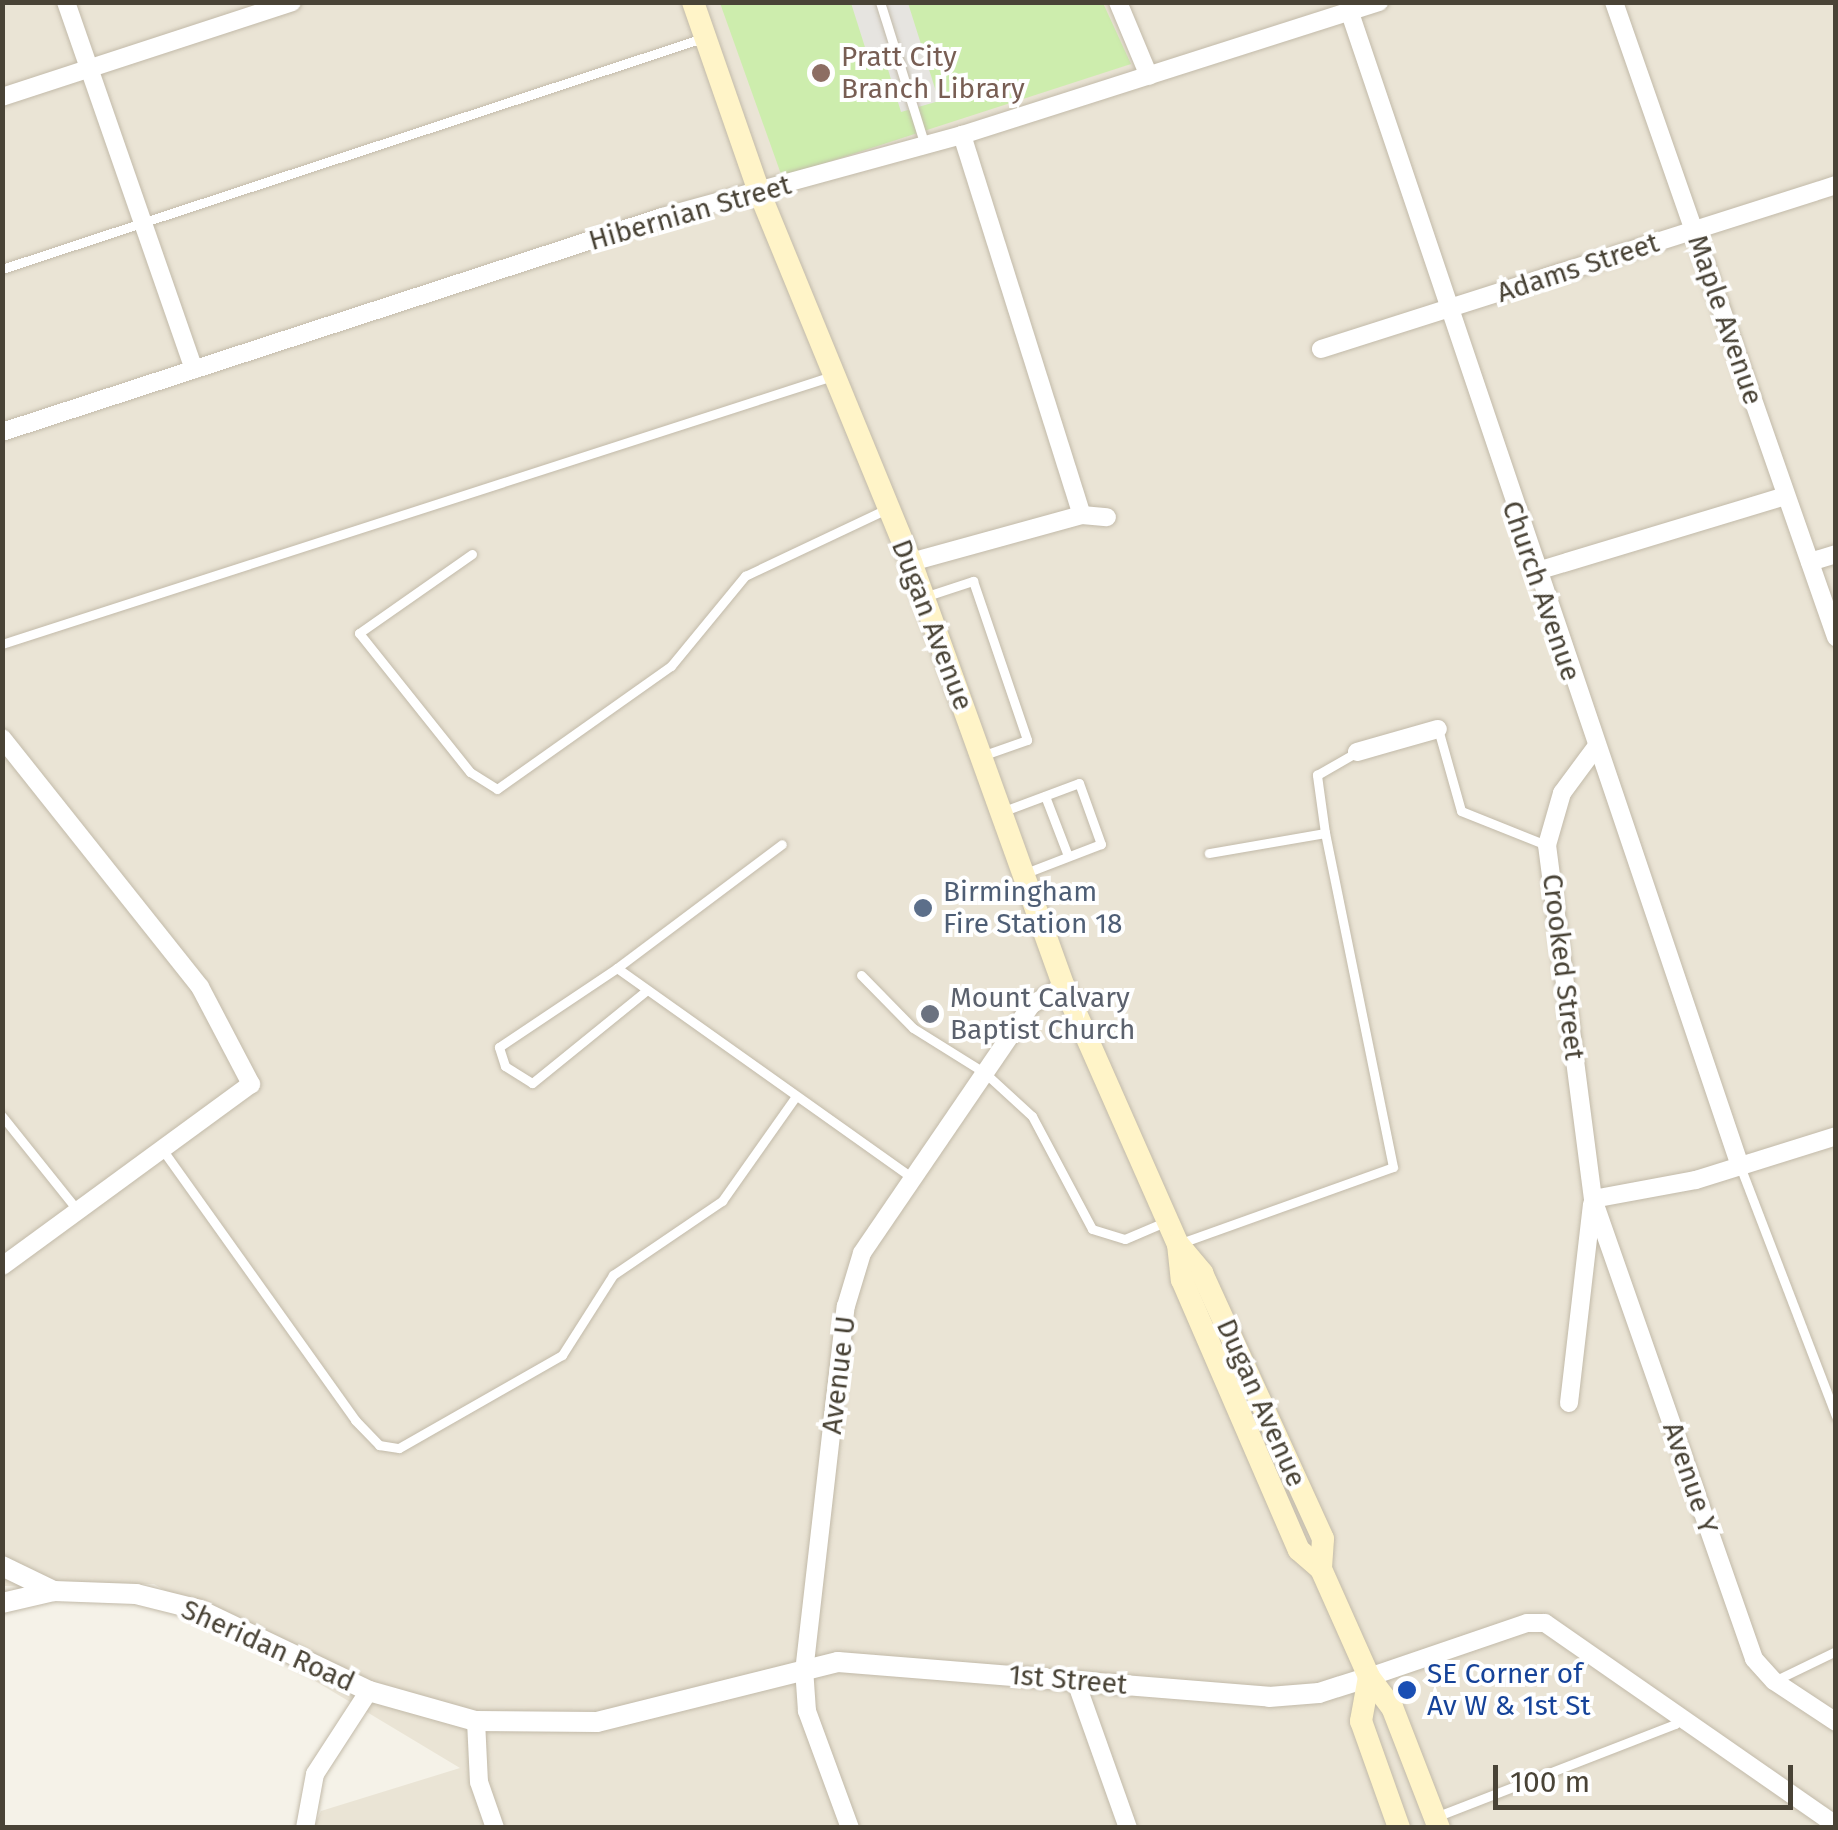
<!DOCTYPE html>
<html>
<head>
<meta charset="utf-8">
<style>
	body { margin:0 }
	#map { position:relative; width:1838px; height:1830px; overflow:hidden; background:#f5f2e8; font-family:"Fira Sans",sans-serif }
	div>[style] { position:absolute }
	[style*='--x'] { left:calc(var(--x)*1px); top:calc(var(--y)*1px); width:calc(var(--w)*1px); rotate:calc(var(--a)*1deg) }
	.residential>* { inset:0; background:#eae4d5 }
	.green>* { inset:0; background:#cdedad }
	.parking>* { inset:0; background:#e6e4e0 }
	.roads { filter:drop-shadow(0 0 2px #c2baa9) drop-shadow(0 0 2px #c2baa9) }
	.service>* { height:9px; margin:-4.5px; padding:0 4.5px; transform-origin:4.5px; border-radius:4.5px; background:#fff }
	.minor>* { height:18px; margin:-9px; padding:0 9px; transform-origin:9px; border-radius:9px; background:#fff }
	.tertiary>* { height:20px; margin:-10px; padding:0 10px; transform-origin:10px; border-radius:10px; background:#fff }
	.secondary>* { height:22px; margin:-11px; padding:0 11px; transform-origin:11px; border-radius:11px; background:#fff4c8 }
	.dots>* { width:28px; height:28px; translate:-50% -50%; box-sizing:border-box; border:5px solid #fff; border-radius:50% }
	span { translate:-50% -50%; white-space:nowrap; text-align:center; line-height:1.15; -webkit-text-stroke:8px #fff; paint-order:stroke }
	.education-label { font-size:28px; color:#785e54 }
	.left { translate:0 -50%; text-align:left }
	.street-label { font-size:28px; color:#494336 }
	.service-label { font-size:28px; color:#4e5e75 }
	.worship-label { font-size:28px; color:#5b616d }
	.transit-label { font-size:28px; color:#164399 }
	.frame { position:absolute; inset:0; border:5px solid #494336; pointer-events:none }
	.scale { position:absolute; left:1493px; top:1765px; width:300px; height:45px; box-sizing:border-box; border:5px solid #494336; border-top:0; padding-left:12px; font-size:30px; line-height:35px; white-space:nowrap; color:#494336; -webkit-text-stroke:8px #fff; paint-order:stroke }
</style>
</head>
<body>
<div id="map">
	<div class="residential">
		<div style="clip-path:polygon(2px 3px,1835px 3px,1835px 1827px,314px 1827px,321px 1811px,460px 1768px,154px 1584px,3px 1586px)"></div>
	</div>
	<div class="green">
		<div style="clip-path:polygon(720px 3px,1103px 3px,1131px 64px,782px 177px)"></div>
	</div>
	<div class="parking">
		<div style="clip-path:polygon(851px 3px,908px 3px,939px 101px,901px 112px,886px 63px,870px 63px)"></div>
	</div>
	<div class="roads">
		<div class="service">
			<div style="--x:880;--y:2;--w:151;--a:72.6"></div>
			<div style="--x:2;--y:269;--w:738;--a:-18.24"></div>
			<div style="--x:472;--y:554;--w:138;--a:145"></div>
			<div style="--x:359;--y:633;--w:178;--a:51.4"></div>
			<div style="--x:470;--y:772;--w:32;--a:32"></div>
			<div style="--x:497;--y:789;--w:213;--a:-35.3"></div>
			<div style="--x:671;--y:666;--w:117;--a:-50.6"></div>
			<div style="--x:745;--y:576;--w:157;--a:-25.3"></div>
			<div style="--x:924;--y:597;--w:52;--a:-18.1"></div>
			<div style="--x:973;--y:581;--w:168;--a:71.2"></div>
			<div style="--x:1027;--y:740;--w:46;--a:160.8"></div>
			<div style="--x:2;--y:644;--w:872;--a:-17.89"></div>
			<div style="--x:1438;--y:729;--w:85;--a:74.3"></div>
			<div style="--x:1461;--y:811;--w:92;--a:21.8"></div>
			<div style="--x:1045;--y:796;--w:64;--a:69"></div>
			<div style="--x:1004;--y:811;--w:80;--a:-20.5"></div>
			<div style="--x:1079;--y:783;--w:65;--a:70.2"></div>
			<div style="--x:1101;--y:844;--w:80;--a:158.9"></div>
			<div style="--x:1325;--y:833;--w:59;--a:-97.9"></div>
			<div style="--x:1317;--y:775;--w:46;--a:-29.9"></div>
			<div style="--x:617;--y:968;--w:206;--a:-36.9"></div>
			<div style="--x:861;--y:975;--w:74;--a:45.5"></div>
			<div style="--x:913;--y:1028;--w:85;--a:32"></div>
			<div style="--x:985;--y:1073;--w:64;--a:42.5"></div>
			<div style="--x:1032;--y:1116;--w:128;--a:62"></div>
			<div style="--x:1092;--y:1229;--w:34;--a:17"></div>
			<div style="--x:1125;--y:1239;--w:43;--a:-23"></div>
			<div style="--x:647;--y:990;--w:148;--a:141"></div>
			<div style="--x:532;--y:1083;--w:32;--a:-148"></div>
			<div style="--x:505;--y:1066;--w:20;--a:-108"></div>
			<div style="--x:499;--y:1047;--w:142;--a:-33.8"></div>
			<div style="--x:617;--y:968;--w:363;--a:35.4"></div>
			<div style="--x:2;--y:1116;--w:122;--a:51.3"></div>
			<div style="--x:162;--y:1149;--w:333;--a:54.5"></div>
			<div style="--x:355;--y:1420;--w:35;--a:46"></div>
			<div style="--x:379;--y:1445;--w:20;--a:9"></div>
			<div style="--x:399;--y:1448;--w:188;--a:-29.7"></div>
			<div style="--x:562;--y:1355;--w:95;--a:-57.5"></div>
			<div style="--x:613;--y:1275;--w:132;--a:-34.2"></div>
			<div style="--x:722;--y:1201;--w:128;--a:-54.8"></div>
			<div style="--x:1740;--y:1166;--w:268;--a:69"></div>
			<div style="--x:1181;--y:1243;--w:225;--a:-19.7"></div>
			<div style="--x:1393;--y:1167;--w:341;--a:-101.5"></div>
			<div style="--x:1325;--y:833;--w:118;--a:170.2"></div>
			<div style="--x:1774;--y:1681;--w:69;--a:-25.8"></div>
			<div style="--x:1438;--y:1816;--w:254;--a:-21.2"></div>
			<div style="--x:1675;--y:1724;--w:8;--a:-60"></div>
		</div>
		<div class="minor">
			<div style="--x:66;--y:2;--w:389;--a:70.8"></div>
			<div style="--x:1118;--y:2;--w:80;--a:67.3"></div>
			<div style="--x:1614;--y:2;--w:673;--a:70.73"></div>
			<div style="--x:1350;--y:13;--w:1217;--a:71.31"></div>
			<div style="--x:2;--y:97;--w:305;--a:-18.1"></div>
			<div style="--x:962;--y:135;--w:398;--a:72.5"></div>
			<div style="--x:1321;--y:349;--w:540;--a:-17.66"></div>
			<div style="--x:2;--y:432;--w:694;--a:-18.04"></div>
			<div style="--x:662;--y:217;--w:311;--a:-15.3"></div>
			<div style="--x:962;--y:135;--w:438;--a:-17.7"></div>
			<div style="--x:911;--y:562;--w:177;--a:-15.4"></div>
			<div style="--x:1082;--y:515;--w:25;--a:5"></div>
			<div style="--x:1810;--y:562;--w:27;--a:-17"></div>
			<div style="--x:1534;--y:572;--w:263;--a:-16.8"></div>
			<div style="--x:2;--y:738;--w:318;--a:51.5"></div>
			<div style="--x:200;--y:987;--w:110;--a:62.3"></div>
			<div style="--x:251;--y:1084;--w:308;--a:143.8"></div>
			<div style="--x:1596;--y:747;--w:57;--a:126.5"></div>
			<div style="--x:1562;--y:793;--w:54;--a:106.1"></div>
			<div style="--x:1547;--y:845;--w:357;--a:82.6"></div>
			<div style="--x:1593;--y:1199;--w:487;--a:70.7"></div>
			<div style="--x:1754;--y:1659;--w:30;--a:48"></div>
			<div style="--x:1774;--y:1681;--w:74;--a:33.5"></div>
			<div style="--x:1357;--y:752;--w:84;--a:-15.9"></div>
			<div style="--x:1593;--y:1199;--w:105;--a:-10.5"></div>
			<div style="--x:1696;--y:1180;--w:147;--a:-17.4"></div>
			<div style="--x:1569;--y:1403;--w:200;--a:-83.4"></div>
			<div style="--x:1369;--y:1677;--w:167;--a:-18.9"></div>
			<div style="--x:1527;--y:1623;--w:18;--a:0"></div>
			<div style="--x:1545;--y:1623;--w:354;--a:34.8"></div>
			<div style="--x:1076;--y:1682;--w:155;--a:70.4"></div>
			<div style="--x:476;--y:1721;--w:61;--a:87.2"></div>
			<div style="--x:479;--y:1782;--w:49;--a:70.8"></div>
			<div style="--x:305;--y:1828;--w:55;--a:-79.5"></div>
			<div style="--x:315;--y:1774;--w:99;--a:-57"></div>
			<div style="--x:850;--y:1828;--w:125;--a:-110.2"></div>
			<div style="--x:807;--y:1711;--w:39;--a:-94"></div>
			<div style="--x:804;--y:1672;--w:368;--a:-83.5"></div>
			<div style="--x:846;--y:1306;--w:55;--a:-73.2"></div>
			<div style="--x:862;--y:1253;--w:300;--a:-55.7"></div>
			<div style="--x:1031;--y:1005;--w:38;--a:-30"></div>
		</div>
		<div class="tertiary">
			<div style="--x:2;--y:1566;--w:58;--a:25.7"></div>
			<div style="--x:54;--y:1591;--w:82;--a:2.1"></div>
			<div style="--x:136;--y:1594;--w:66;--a:14"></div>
			<div style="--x:200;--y:1610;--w:187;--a:25.6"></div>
			<div style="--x:369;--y:1691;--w:111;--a:15.7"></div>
			<div style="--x:476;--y:1721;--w:121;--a:0.5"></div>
			<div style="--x:597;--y:1722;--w:248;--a:-14"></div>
			<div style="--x:838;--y:1662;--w:432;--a:4.6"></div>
			<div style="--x:1269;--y:1697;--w:50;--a:-4.6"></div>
			<div style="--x:1319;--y:1693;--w:52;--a:-17.7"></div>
			<div style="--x:2;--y:1603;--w:53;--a:-13"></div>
		</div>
		<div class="secondary">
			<div style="--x:693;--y:2;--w:203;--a:70.8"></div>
			<div style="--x:760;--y:194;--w:398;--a:67.7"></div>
			<div style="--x:911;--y:562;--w:451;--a:70.2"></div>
			<div style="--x:1064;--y:986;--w:282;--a:66.2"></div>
			<div style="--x:1178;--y:1244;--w:38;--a:50"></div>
			<div style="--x:1202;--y:1273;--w:292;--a:65.5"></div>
			<div style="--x:1323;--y:1539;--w:30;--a:94"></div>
			<div style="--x:1178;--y:1244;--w:36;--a:84"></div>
			<div style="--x:1182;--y:1280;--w:294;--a:66.6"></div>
			<div style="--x:1299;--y:1550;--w:29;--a:41"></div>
			<div style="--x:1321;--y:1569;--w:118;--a:66"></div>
			<div style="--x:1369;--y:1677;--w:38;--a:53"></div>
			<div style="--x:1392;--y:1707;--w:130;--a:68.8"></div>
			<div style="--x:1369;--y:1677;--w:45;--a:100.3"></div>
			<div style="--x:1361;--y:1721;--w:114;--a:70.4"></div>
		</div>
	</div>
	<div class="dots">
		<div style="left:821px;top:73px;background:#8d6e63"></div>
		<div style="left:923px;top:908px;background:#5c6f8a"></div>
		<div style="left:930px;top:1014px;background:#6b7280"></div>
		<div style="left:1407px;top:1690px;background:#1a4fb4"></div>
	</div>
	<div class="education-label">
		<span class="left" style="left:841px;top:73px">Pratt City<br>Branch Library</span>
	</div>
	<div class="street-label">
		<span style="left:690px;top:213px;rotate:-16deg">Hibernian Street</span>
		<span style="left:1578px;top:268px;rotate:-18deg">Adams Street</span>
		<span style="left:1725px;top:320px;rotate:71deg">Maple Avenue</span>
		<span style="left:1541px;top:591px;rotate:71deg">Church Avenue</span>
		<span style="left:932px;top:625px;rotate:69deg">Dugan Avenue</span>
		<span style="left:1563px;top:967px;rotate:83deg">Crooked Street</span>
		<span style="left:839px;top:1375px;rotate:-83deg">Avenue U</span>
		<span style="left:1261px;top:1403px;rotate:66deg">Dugan Avenue</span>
		<span style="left:1690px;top:1478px;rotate:71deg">Avenue Y</span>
		<span style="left:268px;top:1646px;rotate:24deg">Sheridan Road</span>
		<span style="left:1068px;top:1680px;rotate:5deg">1st Street</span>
	</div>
	<div class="service-label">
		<span class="left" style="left:943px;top:908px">Birmingham<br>Fire Station 18</span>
	</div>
	<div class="worship-label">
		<span class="left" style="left:950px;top:1014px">Mount Calvary<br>Baptist Church</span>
	</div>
	<div class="transit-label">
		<span class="left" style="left:1427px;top:1690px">SE Corner of<br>Av W &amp; 1st St</span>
	</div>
	<div class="frame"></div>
	<div class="scale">100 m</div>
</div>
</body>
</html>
